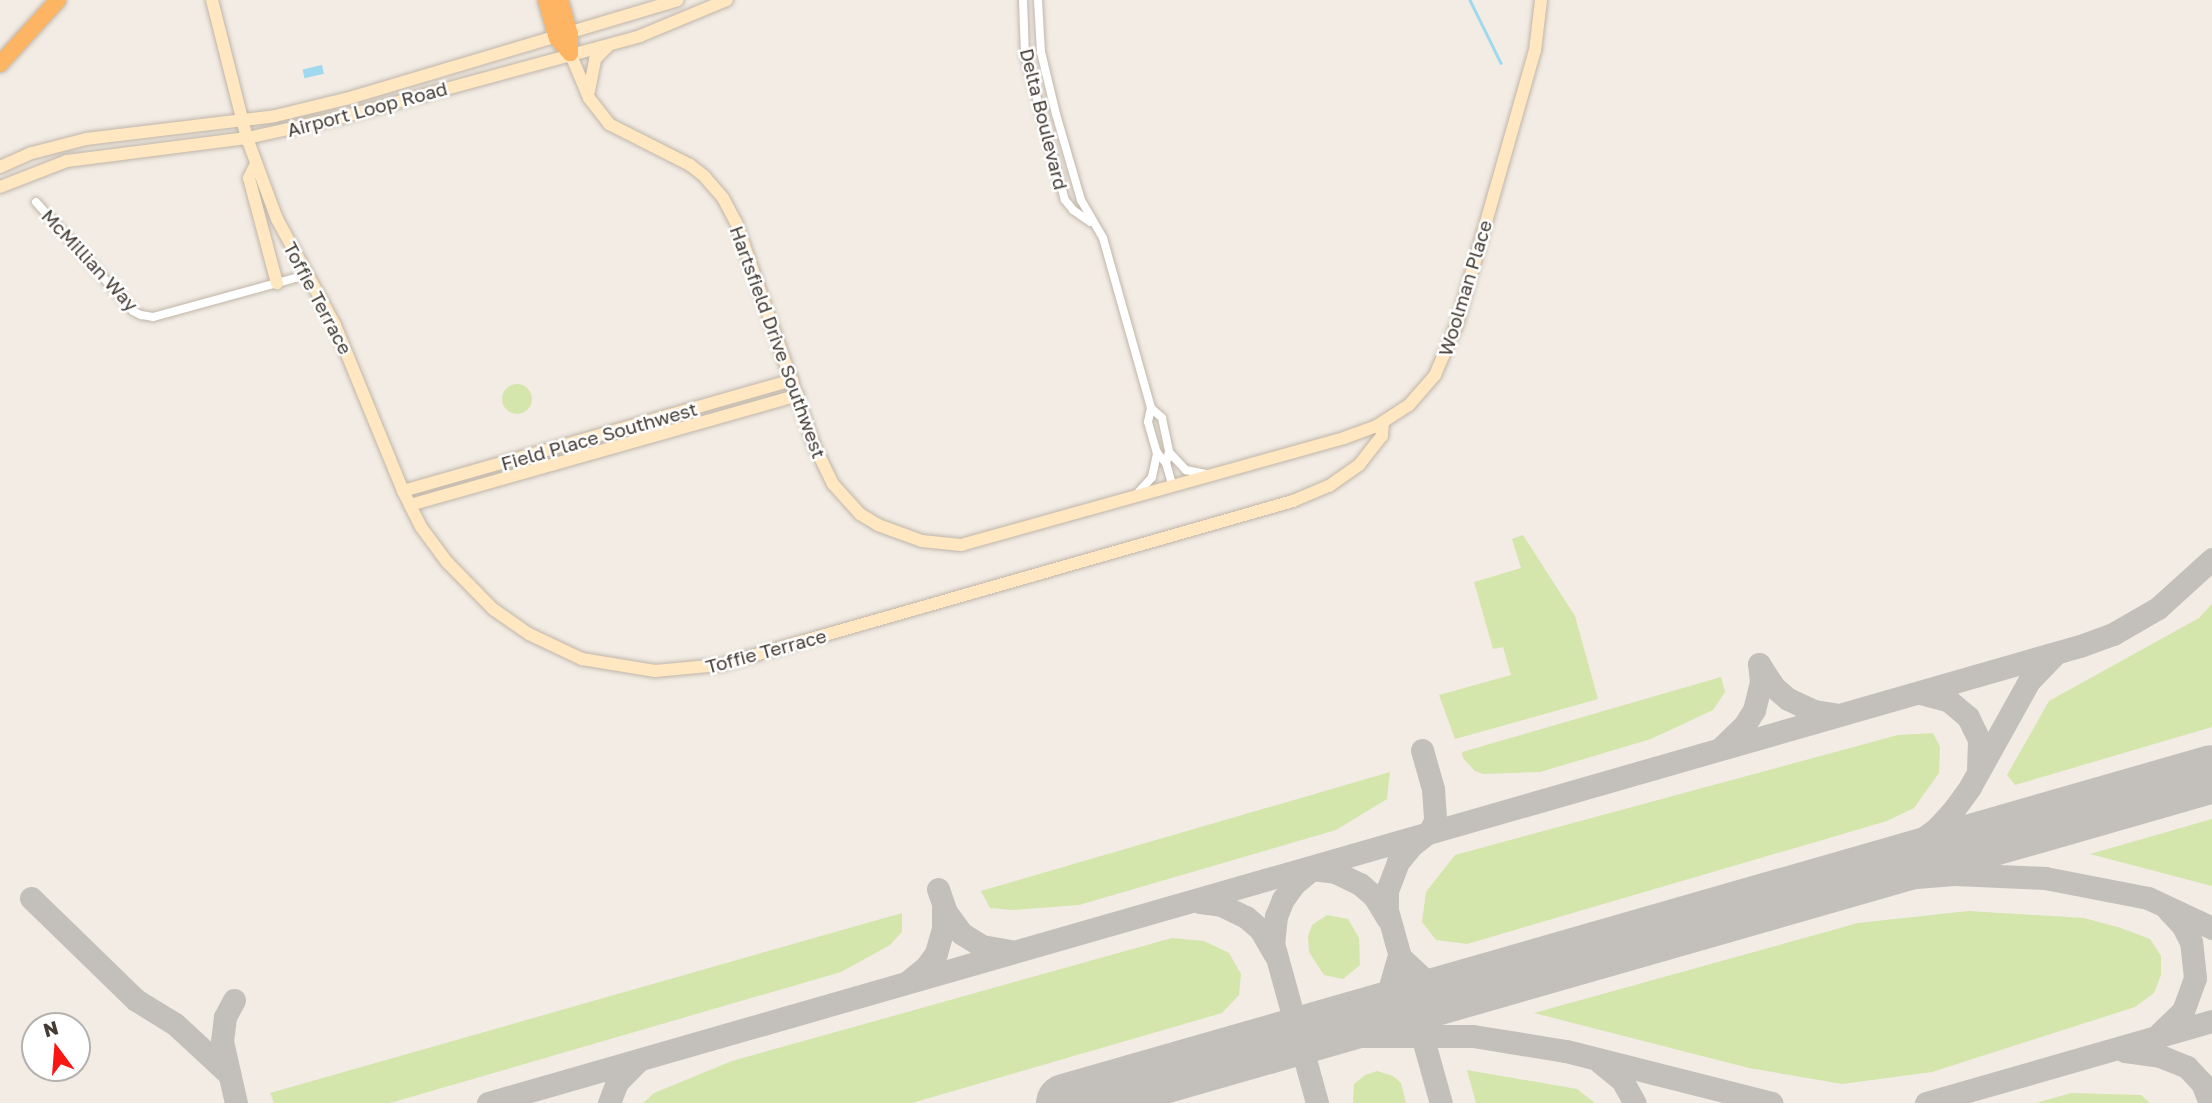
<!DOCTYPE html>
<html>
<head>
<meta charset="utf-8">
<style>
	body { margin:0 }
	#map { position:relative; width:2212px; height:1103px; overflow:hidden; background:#f2ece4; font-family:"Golos Text",sans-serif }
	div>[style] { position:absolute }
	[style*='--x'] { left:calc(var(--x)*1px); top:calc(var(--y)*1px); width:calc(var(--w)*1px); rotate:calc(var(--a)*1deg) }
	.green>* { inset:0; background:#d4e6ac }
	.round { border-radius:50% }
	.water>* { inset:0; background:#9fd9ef; transform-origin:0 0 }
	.stream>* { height:2.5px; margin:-1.25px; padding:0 1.25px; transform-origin:1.25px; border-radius:1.25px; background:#9fd9ef }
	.taxiway>* { height:23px; margin:-11.5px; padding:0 11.5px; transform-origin:11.5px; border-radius:11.5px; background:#c3c0bc }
	.runway>* { height:58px; margin:-29px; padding:0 29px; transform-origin:29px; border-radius:29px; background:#c3c0bc }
	.roads { filter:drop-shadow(0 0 2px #c0b5a9) drop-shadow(0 0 2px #c0b5a9) }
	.street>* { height:8px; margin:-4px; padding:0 4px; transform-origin:4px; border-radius:4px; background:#fff }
	.secondary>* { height:12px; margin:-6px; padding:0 6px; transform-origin:6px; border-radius:6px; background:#fee7c1 }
	.highway>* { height:16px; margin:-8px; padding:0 8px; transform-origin:8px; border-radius:8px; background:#fdb563 }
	span { translate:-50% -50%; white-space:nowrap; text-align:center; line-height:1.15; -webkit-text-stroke:5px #fff; paint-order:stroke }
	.street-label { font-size:19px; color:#443b34 }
	.north { position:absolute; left:21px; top:1012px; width:70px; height:70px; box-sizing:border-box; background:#fff; border:2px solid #b4b1ae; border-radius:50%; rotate:344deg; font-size:19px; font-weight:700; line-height:28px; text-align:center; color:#443b34 }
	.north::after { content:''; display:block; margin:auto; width:24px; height:32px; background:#f91713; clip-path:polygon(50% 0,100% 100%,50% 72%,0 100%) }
</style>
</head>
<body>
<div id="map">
	<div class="green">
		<div class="round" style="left:502px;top:384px;width:30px;height:30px"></div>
		<div style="clip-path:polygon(1523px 535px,1575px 616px,1598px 699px,1455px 739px,1439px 695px,1511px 675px,1503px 647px,1493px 649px,1474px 582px,1521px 568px,1512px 539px)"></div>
		<div style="clip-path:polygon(2212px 604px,2212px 727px,2015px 785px,2007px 775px,2049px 701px,2199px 618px)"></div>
		<div style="clip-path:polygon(1721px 677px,1725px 692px,1713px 710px,1651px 739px,1540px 772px,1483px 774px,1475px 771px,1463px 758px,1462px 752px)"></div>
		<div style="clip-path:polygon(1933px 733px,1940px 747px,1939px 773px,1914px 808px,1887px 821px,1467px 944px,1436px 940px,1422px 922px,1426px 892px,1455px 855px,1898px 735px)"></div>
		<div style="clip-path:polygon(1390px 772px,1387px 799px,1336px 830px,1079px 905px,1012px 910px,990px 908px,981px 891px)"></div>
		<div style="clip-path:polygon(2212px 819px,2212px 886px,2090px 854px)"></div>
		<div style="clip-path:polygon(1968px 911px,2084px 918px,2121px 928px,2150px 939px,2161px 956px,2161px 975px,2154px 993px,2135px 1007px,1932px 1072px,1842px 1084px,1749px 1068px,1534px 1013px,1858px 923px)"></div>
		<div style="clip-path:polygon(902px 913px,902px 932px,890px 945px,841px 972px,390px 1103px,274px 1103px,270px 1093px)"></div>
		<div style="clip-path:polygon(1327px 915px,1348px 919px,1359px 938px,1360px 965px,1343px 979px,1324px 975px,1309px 952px,1308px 936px,1312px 925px)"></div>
		<div style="clip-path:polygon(1172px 938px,1204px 941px,1229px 953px,1241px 974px,1239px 995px,1222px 1013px,912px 1103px,643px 1103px,654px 1093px,732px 1061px)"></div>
		<div style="clip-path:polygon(1467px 1070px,1577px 1089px,1595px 1103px,1476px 1103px)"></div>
		<div style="clip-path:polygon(1377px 1071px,1393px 1076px,1401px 1083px,1406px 1103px,1353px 1103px,1354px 1084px,1365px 1075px)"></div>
		<div style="clip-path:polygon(2071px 1093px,2141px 1095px,2150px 1103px,2036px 1103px)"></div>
	</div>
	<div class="water">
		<div style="left:322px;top:65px;width:9px;height:20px;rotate:77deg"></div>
	</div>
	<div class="stream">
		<div style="--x:1470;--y:0;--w:70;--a:63.8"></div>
	</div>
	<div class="taxiway">
		<div style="--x:1759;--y:664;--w:27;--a:57"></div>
		<div style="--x:1774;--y:687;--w:18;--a:41"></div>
		<div style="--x:1788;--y:699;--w:29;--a:25"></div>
		<div style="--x:1814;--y:711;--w:20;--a:9"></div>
		<div style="--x:1920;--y:693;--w:30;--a:15"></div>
		<div style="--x:1949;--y:701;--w:25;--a:40"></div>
		<div style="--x:1968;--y:717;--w:25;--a:64"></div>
		<div style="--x:1979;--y:740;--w:28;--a:92"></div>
		<div style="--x:1723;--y:746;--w:29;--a:-44"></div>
		<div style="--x:1744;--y:726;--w:19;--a:-58"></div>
		<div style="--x:1754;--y:710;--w:29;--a:-76"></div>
		<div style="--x:1761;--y:682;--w:18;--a:-96"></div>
		<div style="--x:1422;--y:750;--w:41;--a:74.2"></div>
		<div style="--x:1433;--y:789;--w:32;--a:86"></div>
		<div style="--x:1435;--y:821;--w:11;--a:117"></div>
		<div style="--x:1430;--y:831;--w:24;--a:142"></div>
		<div style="--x:1411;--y:846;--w:21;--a:129"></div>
		<div style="--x:1398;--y:862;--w:30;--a:111"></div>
		<div style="--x:1387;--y:890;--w:20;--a:90"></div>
		<div style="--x:1387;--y:910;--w:200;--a:74.4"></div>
		<div style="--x:1882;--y:868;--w:67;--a:-35.8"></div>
		<div style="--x:1936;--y:829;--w:23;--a:-47"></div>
		<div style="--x:1952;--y:812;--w:31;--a:-54"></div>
		<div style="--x:1970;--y:787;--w:121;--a:-60.9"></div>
		<div style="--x:2029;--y:681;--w:35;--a:-46"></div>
		<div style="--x:1312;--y:869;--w:23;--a:140"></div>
		<div style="--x:1294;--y:884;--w:19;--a:126"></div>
		<div style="--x:1283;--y:899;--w:18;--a:112"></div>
		<div style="--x:1276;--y:916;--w:27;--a:96"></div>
		<div style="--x:1273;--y:943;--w:166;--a:74.6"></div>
		<div style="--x:1312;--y:869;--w:23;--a:7"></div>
		<div style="--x:1335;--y:872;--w:28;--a:26"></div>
		<div style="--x:1360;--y:884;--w:18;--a:41"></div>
		<div style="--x:1374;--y:896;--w:26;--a:59"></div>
		<div style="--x:1828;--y:884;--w:126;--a:-4.5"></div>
		<div style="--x:1954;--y:874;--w:91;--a:2.5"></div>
		<div style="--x:2045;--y:878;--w:105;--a:11"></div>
		<div style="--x:2148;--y:898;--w:71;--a:25.1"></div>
		<div style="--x:938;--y:889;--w:24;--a:71"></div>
		<div style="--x:946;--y:912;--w:26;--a:54"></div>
		<div style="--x:961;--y:933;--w:25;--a:32"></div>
		<div style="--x:982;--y:946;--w:29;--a:10"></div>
		<div style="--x:31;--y:898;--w:146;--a:44.2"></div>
		<div style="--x:136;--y:1000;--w:46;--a:31.6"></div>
		<div style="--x:175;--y:1024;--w:74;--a:42.8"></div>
		<div style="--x:1200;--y:902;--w:21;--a:8"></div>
		<div style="--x:1221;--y:905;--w:28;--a:26"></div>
		<div style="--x:1246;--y:917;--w:18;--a:41"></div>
		<div style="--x:1260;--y:929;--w:28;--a:60"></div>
		<div style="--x:1401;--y:958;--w:33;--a:43"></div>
		<div style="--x:1425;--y:980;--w:16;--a:22"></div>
		<div style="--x:1440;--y:986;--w:23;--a:7"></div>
		<div style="--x:910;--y:980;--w:21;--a:-39"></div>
		<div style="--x:926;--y:967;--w:17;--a:-54"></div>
		<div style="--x:936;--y:953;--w:25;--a:-74"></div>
		<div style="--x:943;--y:929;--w:22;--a:-90"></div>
		<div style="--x:234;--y:1000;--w:19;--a:118"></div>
		<div style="--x:225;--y:1017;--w:24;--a:97"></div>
		<div style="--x:222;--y:1041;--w:64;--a:77.3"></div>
		<div style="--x:1362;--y:1018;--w:23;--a:-40"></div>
		<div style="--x:1380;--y:1003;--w:16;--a:-55"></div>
		<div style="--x:1389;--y:990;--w:32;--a:-74"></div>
		<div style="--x:2160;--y:1033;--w:32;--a:-44"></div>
		<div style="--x:2183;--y:1011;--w:35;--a:-70"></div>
		<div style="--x:2195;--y:978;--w:36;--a:-96"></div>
		<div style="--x:2191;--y:942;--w:18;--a:-117"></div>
		<div style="--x:2183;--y:926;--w:22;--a:-133"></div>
		<div style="--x:1249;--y:1050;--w:111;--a:-7.3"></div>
		<div style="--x:1359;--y:1036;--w:114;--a:0"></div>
		<div style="--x:1473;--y:1036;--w:94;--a:9.2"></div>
		<div style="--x:1566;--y:1051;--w:212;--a:14.2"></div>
		<div style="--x:2125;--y:1051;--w:35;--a:8"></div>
		<div style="--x:2160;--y:1056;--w:29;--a:22"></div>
		<div style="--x:2187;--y:1067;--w:22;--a:47"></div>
		<div style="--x:2202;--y:1083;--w:22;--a:68"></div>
		<div style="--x:1601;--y:1063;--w:27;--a:39"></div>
		<div style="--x:1622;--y:1080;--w:26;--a:61"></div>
		<div style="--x:488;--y:1103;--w:1656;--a:-16.02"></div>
		<div style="--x:2080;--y:646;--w:35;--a:-20"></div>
		<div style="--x:2113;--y:634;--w:52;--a:-30"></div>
		<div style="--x:2158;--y:608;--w:73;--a:-42.2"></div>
		<div style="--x:609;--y:1103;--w:22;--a:-69"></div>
		<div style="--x:617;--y:1082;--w:28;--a:-45"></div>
		<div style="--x:1074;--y:1103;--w:17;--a:-25"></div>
		<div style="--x:1926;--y:1103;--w:298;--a:-16"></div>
	</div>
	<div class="runway">
		<div style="--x:1065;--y:1103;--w:1193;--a:-16"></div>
	</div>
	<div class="roads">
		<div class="street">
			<div style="--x:1023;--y:0;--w:55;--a:87.9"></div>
			<div style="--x:1025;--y:55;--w:150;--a:74.6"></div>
			<div style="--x:1065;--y:200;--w:13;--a:51"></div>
			<div style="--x:1073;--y:210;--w:21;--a:35"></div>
			<div style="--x:1038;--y:0;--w:52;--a:86.7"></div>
			<div style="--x:1041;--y:52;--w:64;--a:76.4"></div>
			<div style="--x:1056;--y:114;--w:90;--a:73.8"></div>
			<div style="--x:1081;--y:200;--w:44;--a:59.9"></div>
			<div style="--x:1103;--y:238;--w:177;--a:74.2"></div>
			<div style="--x:1151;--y:408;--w:14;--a:102"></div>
			<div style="--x:1148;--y:422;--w:32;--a:74"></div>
			<div style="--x:1157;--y:453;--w:13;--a:48"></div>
			<div style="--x:1166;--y:463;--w:25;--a:74"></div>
			<div style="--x:36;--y:202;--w:146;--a:48.3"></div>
			<div style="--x:133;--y:311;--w:9;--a:27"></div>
			<div style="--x:141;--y:315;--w:12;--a:9"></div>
			<div style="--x:153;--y:317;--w:160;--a:-15.3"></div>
			<div style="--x:1151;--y:408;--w:15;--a:42"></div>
			<div style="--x:1162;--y:418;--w:35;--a:78"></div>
			<div style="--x:1169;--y:452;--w:11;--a:105"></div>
			<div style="--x:1169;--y:452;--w:25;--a:47"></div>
			<div style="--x:1186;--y:470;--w:20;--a:11"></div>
			<div style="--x:1136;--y:495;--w:24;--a:-48"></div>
			<div style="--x:1152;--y:477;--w:25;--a:-78"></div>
		</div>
		<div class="secondary">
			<div style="--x:212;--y:0;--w:142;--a:75.8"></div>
			<div style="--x:247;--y:138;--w:86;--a:69.7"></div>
			<div style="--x:277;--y:219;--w:121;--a:61.3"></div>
			<div style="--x:335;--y:325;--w:179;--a:67.7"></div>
			<div style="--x:403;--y:491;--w:40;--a:63.4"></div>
			<div style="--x:421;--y:527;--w:44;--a:53.4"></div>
			<div style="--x:447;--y:562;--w:66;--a:45.6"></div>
			<div style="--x:493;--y:609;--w:44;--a:34.8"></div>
			<div style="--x:529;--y:634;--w:59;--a:25.3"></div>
			<div style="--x:582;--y:659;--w:74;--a:9.3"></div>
			<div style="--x:655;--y:671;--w:65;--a:-5.3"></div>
			<div style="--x:720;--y:665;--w:596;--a:-15.97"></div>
			<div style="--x:1293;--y:501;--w:39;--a:-23"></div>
			<div style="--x:1329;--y:486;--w:37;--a:-35"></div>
			<div style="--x:1359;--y:465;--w:37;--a:-52"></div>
			<div style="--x:1382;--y:436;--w:13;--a:-86"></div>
			<div style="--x:570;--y:53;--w:49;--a:67.1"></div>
			<div style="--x:589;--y:98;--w:33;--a:52"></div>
			<div style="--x:609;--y:124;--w:91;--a:26.8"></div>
			<div style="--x:690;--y:165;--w:18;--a:38"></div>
			<div style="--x:704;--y:176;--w:29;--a:49"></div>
			<div style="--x:723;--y:198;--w:27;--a:62"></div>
			<div style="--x:736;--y:222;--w:238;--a:70.7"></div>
			<div style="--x:815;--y:447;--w:41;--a:64.1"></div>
			<div style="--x:833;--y:484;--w:40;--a:48"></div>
			<div style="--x:860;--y:514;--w:21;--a:31"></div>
			<div style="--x:878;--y:525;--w:47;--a:20"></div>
			<div style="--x:922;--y:541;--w:39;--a:6"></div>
			<div style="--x:961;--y:545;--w:398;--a:-15.6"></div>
			<div style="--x:1344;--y:438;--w:33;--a:-20"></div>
			<div style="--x:1375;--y:427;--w:40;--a:-32.9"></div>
			<div style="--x:1409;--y:405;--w:40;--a:-49"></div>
			<div style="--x:1435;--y:375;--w:56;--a:-66.7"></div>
			<div style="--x:1457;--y:324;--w:284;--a:-74.1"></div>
			<div style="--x:1535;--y:51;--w:51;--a:-83.3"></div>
			<div style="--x:589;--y:91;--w:33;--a:-79"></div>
			<div style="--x:595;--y:59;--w:18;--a:-45"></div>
			<div style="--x:256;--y:164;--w:16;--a:117"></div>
			<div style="--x:249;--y:178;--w:109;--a:75.1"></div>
			<div style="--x:0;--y:167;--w:35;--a:-24"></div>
			<div style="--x:32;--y:153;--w:56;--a:-14.5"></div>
			<div style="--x:86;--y:139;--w:190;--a:-6.9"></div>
			<div style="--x:275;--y:116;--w:73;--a:-13.5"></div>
			<div style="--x:346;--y:99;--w:346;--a:-16.6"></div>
			<div style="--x:0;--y:187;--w:72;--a:-21.2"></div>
			<div style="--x:67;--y:161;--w:181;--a:-7.3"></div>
			<div style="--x:247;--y:138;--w:94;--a:-12.3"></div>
			<div style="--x:339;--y:118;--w:312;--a:-15.2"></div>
			<div style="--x:640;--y:36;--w:94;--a:-22.5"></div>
			<div style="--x:403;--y:491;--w:405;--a:-15.9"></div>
			<div style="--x:410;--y:505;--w:403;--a:-15.8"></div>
		</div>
		<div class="highway">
			<div style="--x:546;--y:0;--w:40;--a:74"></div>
			<div style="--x:557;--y:38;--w:20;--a:49"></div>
			<div style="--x:560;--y:0;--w:35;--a:74"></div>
			<div style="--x:570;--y:34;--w:19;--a:90"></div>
			<div style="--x:0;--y:64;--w:86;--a:-47.8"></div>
		</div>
	</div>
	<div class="street-label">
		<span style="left:367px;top:109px;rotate:-15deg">Airport Loop Road</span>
		<span style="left:1044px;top:119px;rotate:76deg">Delta Boulevard</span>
		<span style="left:90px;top:260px;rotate:47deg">McMillian Way</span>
		<span style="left:1465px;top:288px;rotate:-73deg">Woolman Place</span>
		<span style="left:318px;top:298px;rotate:62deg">Toffie Terrace</span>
		<span style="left:778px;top:342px;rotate:70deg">Hartsfield Drive Southwest</span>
		<span style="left:599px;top:436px;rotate:-16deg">Field Place Southwest</span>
		<span style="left:766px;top:651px;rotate:-15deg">Toffie Terrace</span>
	</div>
	<div class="north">N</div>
</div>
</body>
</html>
